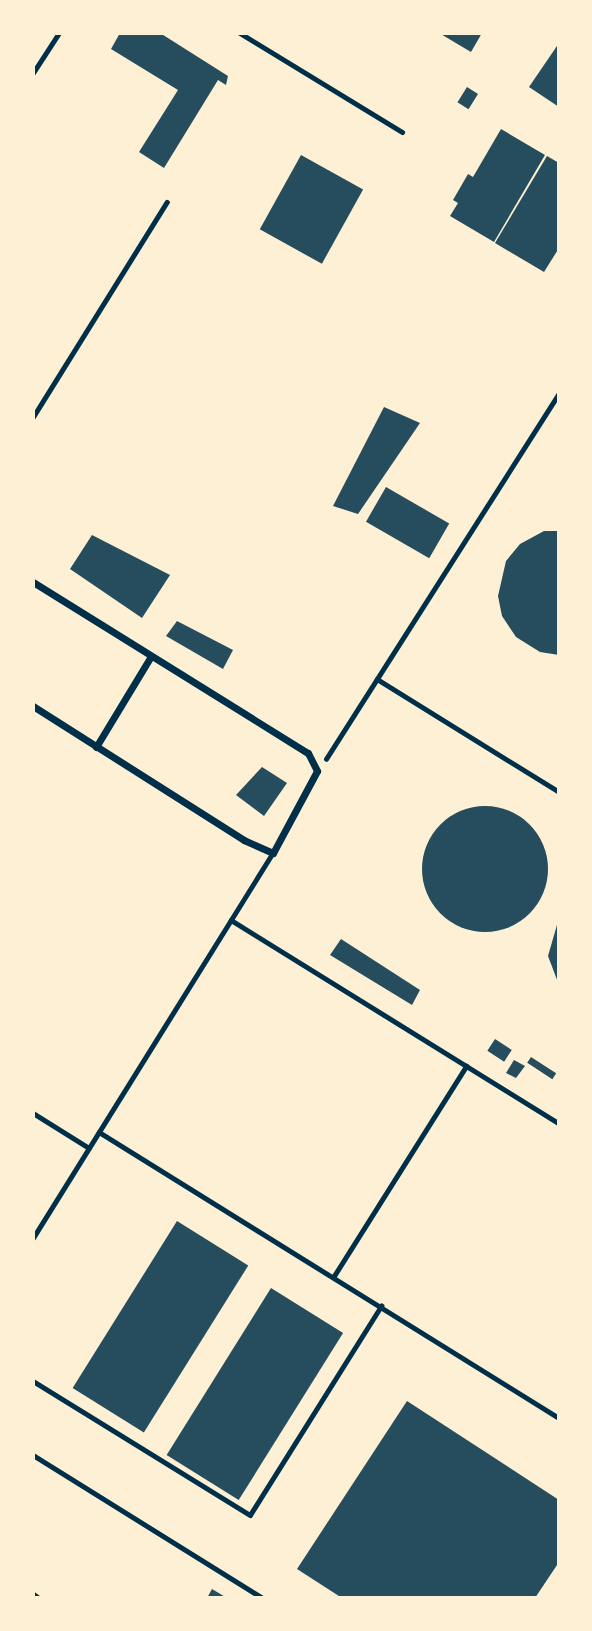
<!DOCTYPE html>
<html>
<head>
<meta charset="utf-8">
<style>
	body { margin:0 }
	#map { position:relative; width:592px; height:1631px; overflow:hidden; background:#fdf0d5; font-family:"Space Grotesk",sans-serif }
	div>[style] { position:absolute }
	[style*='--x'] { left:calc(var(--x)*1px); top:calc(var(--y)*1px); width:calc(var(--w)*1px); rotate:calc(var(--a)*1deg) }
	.building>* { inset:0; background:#264d5e; transform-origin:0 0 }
	.round { border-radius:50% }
	.service>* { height:4.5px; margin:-2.25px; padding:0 2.25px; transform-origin:2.25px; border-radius:2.25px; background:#003049 }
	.minor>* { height:7px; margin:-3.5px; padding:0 3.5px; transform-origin:3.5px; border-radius:3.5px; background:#003049 }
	span { translate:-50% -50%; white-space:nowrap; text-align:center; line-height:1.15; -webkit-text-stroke:5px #fdf0d5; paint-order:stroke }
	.frame { position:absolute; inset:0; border:35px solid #fdf0d5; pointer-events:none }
</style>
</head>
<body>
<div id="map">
	<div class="building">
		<div style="clip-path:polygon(120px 33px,160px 33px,228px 76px,226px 85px,218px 80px,164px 168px,139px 152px,178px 90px,111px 49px)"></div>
		<div style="clip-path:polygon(439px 33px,482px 33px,471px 52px)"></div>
		<div style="clip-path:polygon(559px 43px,559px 107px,529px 87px)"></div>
		<div style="left:467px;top:87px;width:13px;height:18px;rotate:32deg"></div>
		<div style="clip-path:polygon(501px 129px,545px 155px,494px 242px,450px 216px,458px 203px,453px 200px,468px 174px,473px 177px)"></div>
		<div style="left:301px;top:155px;width:71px;height:85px;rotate:29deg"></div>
		<div style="clip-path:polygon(547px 156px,559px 163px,559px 248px,544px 272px,495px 243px)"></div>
		<div style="clip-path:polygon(384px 407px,420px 423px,358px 514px,333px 506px)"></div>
		<div style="left:386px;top:487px;width:73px;height:40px;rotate:30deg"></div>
		<div style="clip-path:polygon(544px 531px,559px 531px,559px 655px,540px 652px,516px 637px,502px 616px,498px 596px,506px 561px,520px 544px)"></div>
		<div style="clip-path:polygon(92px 535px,170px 575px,142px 618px,70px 569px)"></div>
		<div style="clip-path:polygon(177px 621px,233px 650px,223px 669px,166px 636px)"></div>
		<div style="clip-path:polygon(262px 767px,287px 783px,264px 816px,236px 795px)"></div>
		<div class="round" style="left:422px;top:806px;width:126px;height:126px"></div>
		<div style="clip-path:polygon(559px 918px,559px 985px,548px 956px)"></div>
		<div style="clip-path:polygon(341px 939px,420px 990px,412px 1005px,330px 955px)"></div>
		<div style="left:495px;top:1039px;width:20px;height:14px;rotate:33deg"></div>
		<div style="left:531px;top:1057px;width:30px;height:7px;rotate:33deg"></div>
		<div style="clip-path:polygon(514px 1060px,525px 1066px,516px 1078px,506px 1073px)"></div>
		<div style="left:177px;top:1221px;width:84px;height:197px;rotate:32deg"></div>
		<div style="left:271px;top:1288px;width:85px;height:197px;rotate:32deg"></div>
		<div style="clip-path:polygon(407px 1401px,559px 1500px,559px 1562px,535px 1598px,342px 1598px,297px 1569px)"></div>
		<div style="clip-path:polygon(212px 1589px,227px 1598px,207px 1598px)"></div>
	</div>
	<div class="service">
		<div style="--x:240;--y:33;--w:190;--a:31.4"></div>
		<div style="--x:33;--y:73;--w:48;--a:-57"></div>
		<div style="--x:33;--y:417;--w:253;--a:-58.1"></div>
		<div style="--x:377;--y:679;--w:214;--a:31.8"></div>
		<div style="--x:326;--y:759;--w:434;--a:-57.5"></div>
		<div style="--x:231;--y:920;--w:386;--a:31.8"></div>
		<div style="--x:33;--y:1113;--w:66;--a:32"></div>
		<div style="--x:99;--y:1132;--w:542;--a:31.87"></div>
		<div style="--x:33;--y:1238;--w:454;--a:-58.1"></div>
		<div style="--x:334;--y:1276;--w:248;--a:-57.8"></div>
		<div style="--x:33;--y:1381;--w:255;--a:31.7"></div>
		<div style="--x:250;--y:1515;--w:247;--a:-57.9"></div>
		<div style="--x:33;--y:1455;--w:271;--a:31.9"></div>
	</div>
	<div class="minor">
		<div style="--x:33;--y:582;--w:324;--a:31.9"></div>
		<div style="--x:308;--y:753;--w:20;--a:63"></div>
		<div style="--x:317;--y:771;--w:93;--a:118.2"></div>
		<div style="--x:273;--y:853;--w:32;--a:-156"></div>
		<div style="--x:244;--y:840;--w:250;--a:-147.6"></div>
		<div style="--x:96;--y:747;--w:104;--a:-58.8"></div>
		<div style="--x:33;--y:1595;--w:5;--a:37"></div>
	</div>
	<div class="frame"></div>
</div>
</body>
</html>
